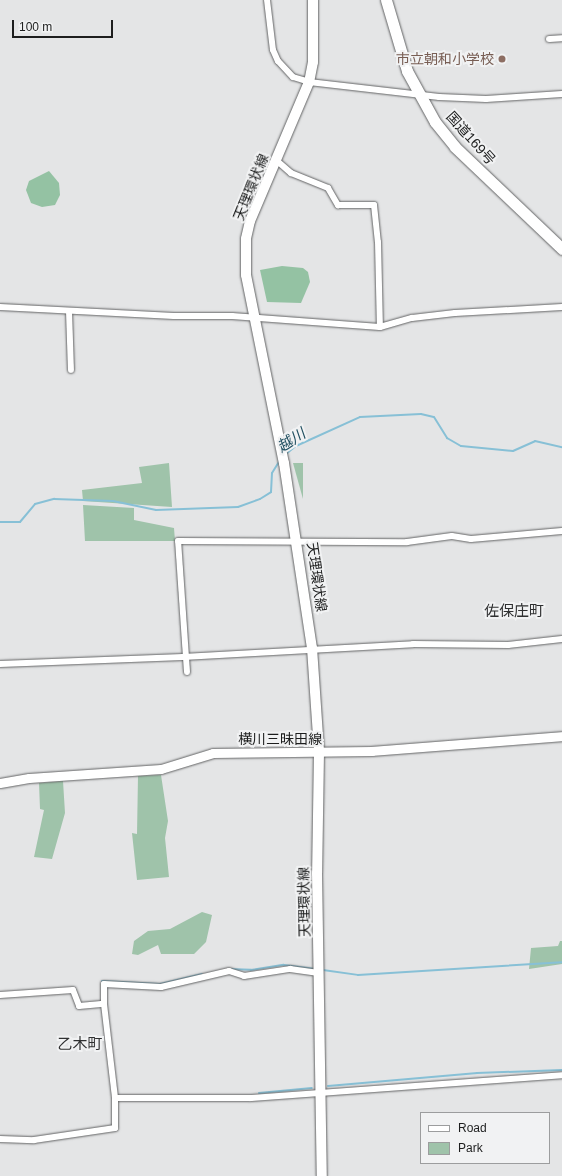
<!DOCTYPE html>
<html>
<head>
<meta charset="utf-8">
<style>
	body { margin:0 }
	#map { position:relative; width:562px; height:1176px; overflow:hidden; background:#e4e5e6; font-family:Helvetica,"Noto Sans JP",sans-serif }
	div>[style] { position:absolute }
	[style*='--x'] { left:calc(var(--x)*1px); top:calc(var(--y)*1px); width:calc(var(--w)*1px); rotate:calc(var(--a)*1deg) }
	.green>* { inset:0; background:#9fc3aa }
	.forest>* { inset:0; background:#94c2a3 }
	.stream>* { height:2px; margin:-1px; padding:0 1px; transform-origin:1px; border-radius:1px; background:#87c0d6 }
	.roads { filter:drop-shadow(0 0 1px #626364) drop-shadow(0 0 1px #626364) }
	.street>* { height:6px; margin:-3px; padding:0 3px; transform-origin:3px; border-radius:3px; background:#fff }
	.secondary>* { height:9px; margin:-4.5px; padding:0 4.5px; transform-origin:4.5px; border-radius:4.5px; background:#fff }
	.primary>* { height:10px; margin:-5px; padding:0 5px; transform-origin:5px; border-radius:5px; background:#fff }
	.highway>* { height:11px; margin:-5.5px; padding:0 5.5px; transform-origin:5.5px; border-radius:5.5px; background:#fff }
	.dots>* { width:11px; height:11px; translate:-50% -50%; box-sizing:border-box; border:2px solid #f1f2f3; border-radius:50% }
	span { translate:-50% -50%; white-space:nowrap; text-align:center; line-height:1.15; -webkit-text-stroke:4px #f1f2f3; paint-order:stroke }
	.education-label { font-size:14px; color:#785e54 }
	.right { translate:-100% -50%; text-align:right }
	.street-label { font-size:14px; color:#1d1e1e }
	.water-label { font-size:15px; color:#204f60; font-style:italic }
	.neighbourhood-label { font-size:15px; color:#2f3031 }
	.legend { position:absolute; left:420px; top:1112px; width:130px; height:52px; box-sizing:border-box; background:#f1f2f3; border:1px solid #9c9d9e; margin:0; padding:5px 7px; list-style:none; font-size:12px; color:#1d1e1e }
	.legend li { display:flex; align-items:center; gap:8px; height:20px }
	.legend b { width:20px; border:1px solid #9c9d9e }
	.scale { position:absolute; left:12px; top:20px; width:101px; height:18px; box-sizing:border-box; border:2px solid #1d1e1e; border-top:0; padding-left:5px; font-size:12px; line-height:14px; white-space:nowrap; color:#1d1e1e; -webkit-text-stroke:3px #f1f2f3; paint-order:stroke }
</style>
</head>
<body>
<div id="map">
	<div class="green">
		<div style="clip-path:polygon(169px 463px,172px 507px,83px 501px,82px 490px,142px 483px,139px 467px)"></div>
		<div style="clip-path:polygon(293px 463px,303px 463px,303px 499px)"></div>
		<div style="clip-path:polygon(83px 505px,134px 508px,134px 520px,174px 528px,175px 541px,85px 541px)"></div>
		<div style="clip-path:polygon(161px 775px,168px 821px,165px 838px,169px 877px,137px 880px,132px 833px,137px 834px,138px 776px)"></div>
		<div style="clip-path:polygon(63px 781px,65px 813px,52px 859px,34px 857px,44px 810px,40px 809px,39px 783px)"></div>
		<div style="clip-path:polygon(202px 912px,212px 915px,206px 942px,194px 954px,161px 954px,158px 945px,138px 955px,132px 954px,134px 941px,148px 931px,170px 929px)"></div>
		<div style="clip-path:polygon(560px 941px,562px 941px,562px 964px,529px 969px,531px 948px,558px 946px)"></div>
	</div>
	<div class="forest">
		<div style="clip-path:polygon(49px 171px,59px 183px,60px 195px,55px 205px,42px 207px,31px 203px,26px 190px,29px 181px)"></div>
		<div style="clip-path:polygon(282px 266px,303px 268px,308px 272px,310px 282px,301px 303px,267px 302px,260px 270px)"></div>
	</div>
	<div class="stream">
		<div style="--x:286;--y:454;--w:13;--a:-39"></div>
		<div style="--x:296;--y:446;--w:70;--a:-24.4"></div>
		<div style="--x:360;--y:417;--w:61;--a:-2.8"></div>
		<div style="--x:421;--y:414;--w:13;--a:13"></div>
		<div style="--x:434;--y:417;--w:25;--a:58"></div>
		<div style="--x:447;--y:438;--w:16;--a:30"></div>
		<div style="--x:461;--y:446;--w:52;--a:5.5"></div>
		<div style="--x:513;--y:451;--w:24;--a:-24"></div>
		<div style="--x:535;--y:441;--w:28;--a:13"></div>
		<div style="--x:0;--y:522;--w:20;--a:0"></div>
		<div style="--x:20;--y:522;--w:23;--a:-50"></div>
		<div style="--x:35;--y:504;--w:20;--a:-15"></div>
		<div style="--x:54;--y:499;--w:59;--a:1.9"></div>
		<div style="--x:113;--y:501;--w:44;--a:11.8"></div>
		<div style="--x:156;--y:510;--w:82;--a:-2.1"></div>
		<div style="--x:238;--y:507;--w:23;--a:-20"></div>
		<div style="--x:260;--y:499;--w:13;--a:-32"></div>
		<div style="--x:271;--y:492;--w:19;--a:-87"></div>
		<div style="--x:272;--y:473;--w:15;--a:-58"></div>
		<div style="--x:228;--y:969;--w:23;--a:2"></div>
		<div style="--x:251;--y:970;--w:33;--a:-9"></div>
		<div style="--x:284;--y:965;--w:32;--a:7"></div>
		<div style="--x:323;--y:970;--w:35;--a:8"></div>
		<div style="--x:358;--y:975;--w:204;--a:-3.6"></div>
		<div style="--x:102;--y:981;--w:58;--a:3"></div>
		<div style="--x:160;--y:984;--w:43;--a:-13.4"></div>
		<div style="--x:328;--y:1086;--w:150;--a:-5"></div>
		<div style="--x:477;--y:1073;--w:85;--a:-2"></div>
		<div style="--x:259;--y:1093;--w:53;--a:-5.4"></div>
	</div>
	<div class="roads">
		<div class="street">
			<div style="--x:267;--y:0;--w:50;--a:83.2"></div>
			<div style="--x:273;--y:50;--w:12;--a:66"></div>
			<div style="--x:278;--y:61;--w:22;--a:47"></div>
			<div style="--x:293;--y:77;--w:17;--a:17"></div>
			<div style="--x:309;--y:82;--w:131;--a:6.6"></div>
			<div style="--x:439;--y:97;--w:47;--a:2.4"></div>
			<div style="--x:486;--y:99;--w:76;--a:-3.8"></div>
			<div style="--x:549;--y:39;--w:13;--a:-4"></div>
			<div style="--x:276;--y:160;--w:20;--a:41"></div>
			<div style="--x:291;--y:173;--w:40;--a:22"></div>
			<div style="--x:328;--y:188;--w:20;--a:60"></div>
			<div style="--x:338;--y:205;--w:36;--a:0"></div>
			<div style="--x:374;--y:205;--w:37;--a:84"></div>
			<div style="--x:378;--y:242;--w:85;--a:88.7"></div>
			<div style="--x:0;--y:307;--w:174;--a:3"></div>
			<div style="--x:174;--y:316;--w:58;--a:0"></div>
			<div style="--x:232;--y:316;--w:148;--a:4.3"></div>
			<div style="--x:380;--y:327;--w:33;--a:-16"></div>
			<div style="--x:412;--y:318;--w:43;--a:-6.6"></div>
			<div style="--x:455;--y:313;--w:107;--a:-3.2"></div>
			<div style="--x:69;--y:311;--w:59;--a:88.1"></div>
			<div style="--x:0;--y:664;--w:183;--a:-2.2"></div>
			<div style="--x:183;--y:657;--w:230;--a:-3.2"></div>
			<div style="--x:413;--y:644;--w:95;--a:0.6"></div>
			<div style="--x:508;--y:645;--w:54;--a:-6.3"></div>
			<div style="--x:187;--y:672;--w:131;--a:-93.9"></div>
			<div style="--x:178;--y:541;--w:229;--a:0.3"></div>
			<div style="--x:407;--y:542;--w:45;--a:-7.6"></div>
			<div style="--x:452;--y:536;--w:19;--a:9"></div>
			<div style="--x:471;--y:539;--w:91;--a:-5"></div>
			<div style="--x:0;--y:995;--w:73;--a:-3.9"></div>
			<div style="--x:73;--y:990;--w:17;--a:69"></div>
			<div style="--x:79;--y:1006;--w:25;--a:-5"></div>
			<div style="--x:104;--y:1004;--w:20;--a:-90"></div>
			<div style="--x:104;--y:984;--w:57;--a:3"></div>
			<div style="--x:161;--y:987;--w:70;--a:-13.2"></div>
			<div style="--x:229;--y:971;--w:16;--a:18"></div>
			<div style="--x:244;--y:976;--w:47;--a:-8.7"></div>
			<div style="--x:290;--y:969;--w:29;--a:8"></div>
			<div style="--x:104;--y:1004;--w:95;--a:83.3"></div>
			<div style="--x:0;--y:1139;--w:34;--a:2"></div>
			<div style="--x:34;--y:1140;--w:82;--a:-8.4"></div>
			<div style="--x:115;--y:1128;--w:30;--a:-90"></div>
			<div style="--x:115;--y:1098;--w:136;--a:0"></div>
			<div style="--x:251;--y:1098;--w:312;--a:-4.2"></div>
		</div>
		<div class="secondary">
			<div style="--x:0;--y:783;--w:29;--a:-10"></div>
			<div style="--x:29;--y:778;--w:132;--a:-3.9"></div>
			<div style="--x:161;--y:769;--w:54;--a:-17.1"></div>
			<div style="--x:213;--y:753;--w:159;--a:-0.7"></div>
			<div style="--x:372;--y:751;--w:191;--a:-4.5"></div>
		</div>
		<div class="primary">
			<div style="--x:313;--y:0;--w:62;--a:90"></div>
			<div style="--x:313;--y:62;--w:20;--a:101"></div>
			<div style="--x:309;--y:82;--w:151;--a:113"></div>
			<div style="--x:250;--y:221;--w:18;--a:103"></div>
			<div style="--x:246;--y:239;--w:36;--a:90"></div>
			<div style="--x:246;--y:275;--w:192;--a:78.6"></div>
			<div style="--x:284;--y:463;--w:187;--a:81.4"></div>
			<div style="--x:312;--y:648;--w:104;--a:86.1"></div>
			<div style="--x:319;--y:752;--w:121;--a:90.9"></div>
			<div style="--x:317;--y:873;--w:303;--a:89.1"></div>
		</div>
		<div class="highway">
			<div style="--x:386;--y:0;--w:74;--a:73.5"></div>
			<div style="--x:407;--y:71;--w:58;--a:61.2"></div>
			<div style="--x:435;--y:122;--w:32;--a:51"></div>
			<div style="--x:455;--y:147;--w:148;--a:43.6"></div>
		</div>
	</div>
	<div class="dots">
		<div style="left:502px;top:59px;background:#8d6e63"></div>
	</div>
	<div class="education-label">
		<span class="right" style="left:494px;top:59px">市立朝和小学校</span>
	</div>
	<div class="street-label">
		<span style="left:471px;top:138px;rotate:48deg">国道169号</span>
		<span style="left:251px;top:187px;rotate:-68deg">天理環状線</span>
		<span style="left:317px;top:577px;rotate:82deg">天理環状線</span>
		<span style="left:280px;top:739px">横川三昧田線</span>
		<span style="left:304px;top:902px;rotate:-91deg">天理環状線</span>
	</div>
	<div class="water-label">
		<span style="left:291px;top:440px;rotate:-33deg">越川</span>
	</div>
	<div class="neighbourhood-label">
		<span style="left:514px;top:611px">佐保庄町</span>
		<span style="left:80px;top:1044px">乙木町</span>
	</div>
	<ul class="legend">
	<li><b style="height:5px;background:#fff"></b>Road</li>
	<li><b style="height:11px;background:#9fc3aa"></b>Park</li>
	</ul>
	<div class="scale">100 m</div>
</div>
</body>
</html>
